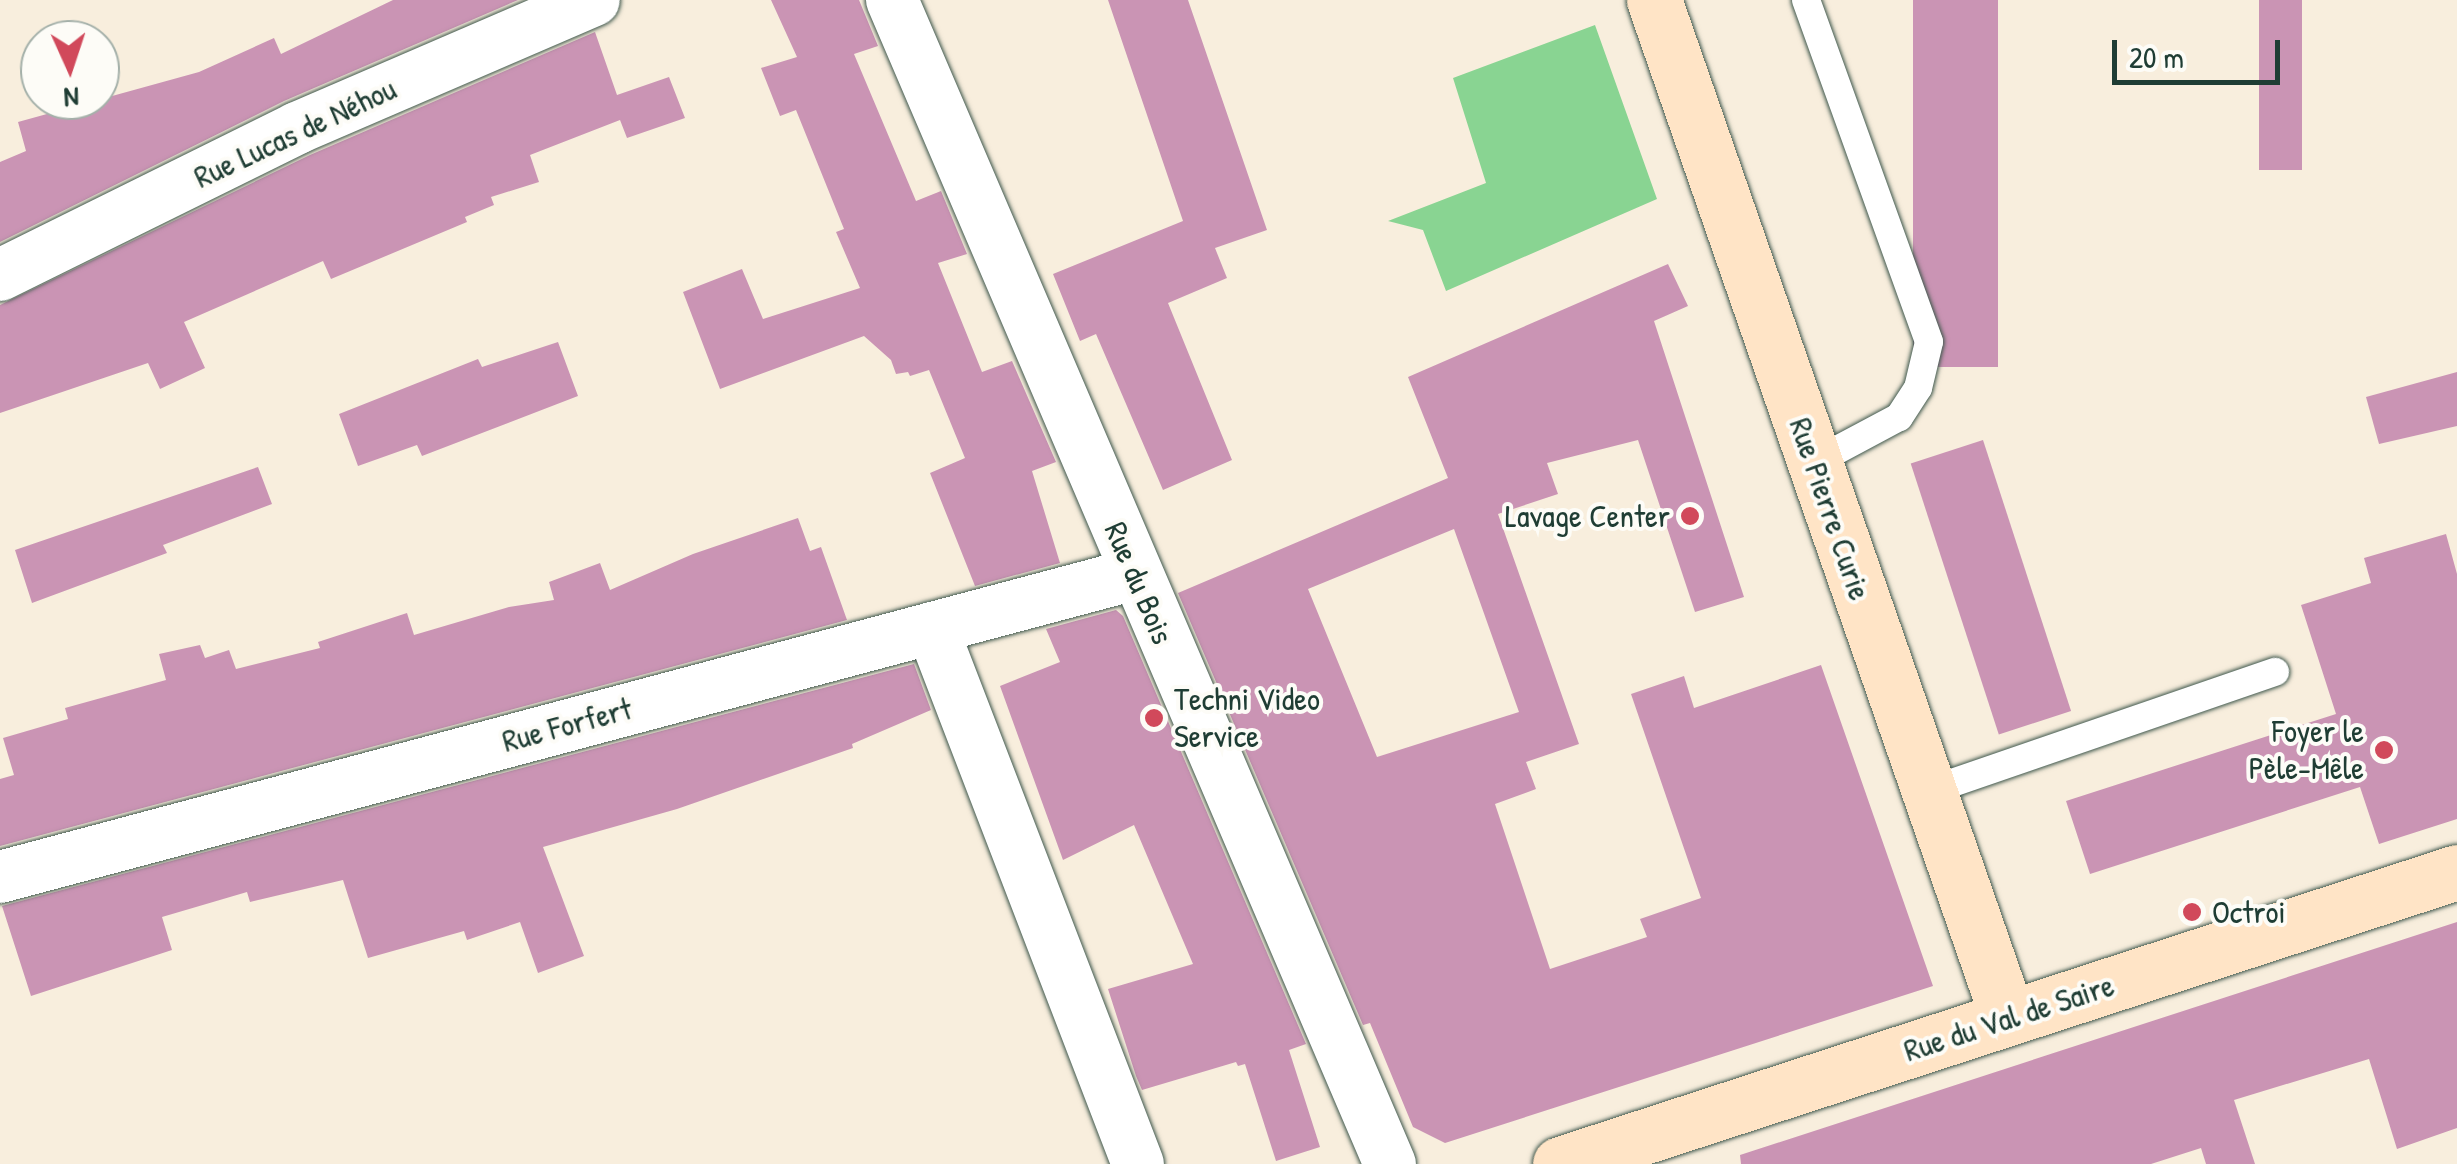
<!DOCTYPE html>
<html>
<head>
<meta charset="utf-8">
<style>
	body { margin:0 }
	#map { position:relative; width:2457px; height:1164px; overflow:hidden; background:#f8eedd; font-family:"Patrick Hand",sans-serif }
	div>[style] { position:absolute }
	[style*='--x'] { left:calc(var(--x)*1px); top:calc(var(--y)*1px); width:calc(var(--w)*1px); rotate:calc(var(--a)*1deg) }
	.green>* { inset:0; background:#89d492 }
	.building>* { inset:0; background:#ca94b4; transform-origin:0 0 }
	.roads { filter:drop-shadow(0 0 2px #40584d) drop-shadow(0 0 2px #40584d) }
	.lane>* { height:28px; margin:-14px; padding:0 14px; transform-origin:14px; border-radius:14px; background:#fff }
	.street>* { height:52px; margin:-26px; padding:0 26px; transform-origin:26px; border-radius:26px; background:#fff }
	.secondary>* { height:55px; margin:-27.5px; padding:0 27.5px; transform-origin:27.5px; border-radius:27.5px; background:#ffe4c6 }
	.dots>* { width:28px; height:28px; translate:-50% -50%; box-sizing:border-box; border:5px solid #fdfcf7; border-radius:50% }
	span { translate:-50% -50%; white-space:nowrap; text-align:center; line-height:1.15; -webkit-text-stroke:8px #fdfcf7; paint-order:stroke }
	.street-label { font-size:32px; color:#1f3d34 }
	.poi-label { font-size:32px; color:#1f3d34 }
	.right { translate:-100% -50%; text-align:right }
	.left { translate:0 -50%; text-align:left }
	.north { position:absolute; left:20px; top:20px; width:100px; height:100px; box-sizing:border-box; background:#fdfcf7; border:2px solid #a4b0a9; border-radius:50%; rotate:177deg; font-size:28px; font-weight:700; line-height:40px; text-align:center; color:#1f3d34 }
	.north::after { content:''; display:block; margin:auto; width:35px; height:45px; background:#d1495b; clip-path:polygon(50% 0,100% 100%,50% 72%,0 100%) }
	.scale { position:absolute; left:2112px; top:40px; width:168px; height:45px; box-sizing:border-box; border:5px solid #1f3d34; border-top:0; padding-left:12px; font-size:30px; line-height:35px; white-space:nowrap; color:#1f3d34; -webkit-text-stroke:8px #fdfcf7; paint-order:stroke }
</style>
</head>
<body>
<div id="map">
	<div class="green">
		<div style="clip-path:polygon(1595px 25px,1657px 199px,1446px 291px,1423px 230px,1388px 221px,1486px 183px,1453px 78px)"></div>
	</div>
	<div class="building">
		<div style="clip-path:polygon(393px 0,518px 0,284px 101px,0 242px,0 162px,26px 151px,18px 122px,199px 72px,274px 38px,281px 54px)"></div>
		<div style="clip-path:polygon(771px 0,859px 0,878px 46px,854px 54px,916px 201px,941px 191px,967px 254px,938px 263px,982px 372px,1012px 361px,1056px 462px,1032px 471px,1060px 563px,975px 586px,930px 473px,965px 458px,929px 370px,910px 376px,908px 372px,896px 374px,891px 360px,864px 336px,720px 389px,683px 292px,742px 269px,763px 319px,860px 288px,836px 232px,844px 229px,796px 110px,780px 116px,761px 68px,797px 57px)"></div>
		<div style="clip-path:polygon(1108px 0,1188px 0,1267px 230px,1215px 248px,1227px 278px,1168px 303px,1232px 460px,1163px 490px,1096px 334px,1080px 341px,1053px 274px,1183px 221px)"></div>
		<div style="left:1913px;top:0;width:85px;height:367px"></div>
		<div style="left:2259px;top:0;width:43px;height:170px"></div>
		<div style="clip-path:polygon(595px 32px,617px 95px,669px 77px,685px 118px,627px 138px,620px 120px,530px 155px,539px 182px,491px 197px,494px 205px,465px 217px,467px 222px,331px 279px,323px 261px,184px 322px,205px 368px,160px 389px,148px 363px,0 413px,0 305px,310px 155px)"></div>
		<div style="clip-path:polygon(evenodd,1668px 264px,1688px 306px,1654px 321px,1744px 597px,1695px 612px,1638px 440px,1547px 463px,1558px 494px,1498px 514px,1579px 744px,1526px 762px,1536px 789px,1495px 804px,1550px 969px,1647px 937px,1640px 919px,1701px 898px,1631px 694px,1684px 676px,1694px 708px,1821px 665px,1933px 986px,1445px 1143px,1413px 1127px,1370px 1023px,1363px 1025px,1178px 593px,1448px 478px,1408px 377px,1668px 264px,1454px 529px,1519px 712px,1377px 757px,1308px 589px,1454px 529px)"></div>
		<div style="clip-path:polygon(558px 342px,578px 396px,422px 456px,417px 445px,358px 466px,339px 414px,478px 359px,482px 367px)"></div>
		<div style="clip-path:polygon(2457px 372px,2457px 426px,2379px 444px,2366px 397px)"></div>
		<div style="left:1983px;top:440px;width:285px;height:76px;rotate:72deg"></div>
		<div style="clip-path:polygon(258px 467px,272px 504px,163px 545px,167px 553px,32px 603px,15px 550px)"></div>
		<div style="clip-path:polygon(798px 518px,810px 551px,821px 547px,847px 620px,0 846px,0 779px,14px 775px,3px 738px,68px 719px,65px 708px,166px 680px,159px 654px,200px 645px,205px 658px,229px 650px,236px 669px,320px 648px,318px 642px,407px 613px,414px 635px,509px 607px,554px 600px,549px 582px,600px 563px,610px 590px,693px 554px)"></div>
		<div style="clip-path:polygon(2446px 534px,2457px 574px,2457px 819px,2379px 844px,2360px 787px,2090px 874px,2066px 801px,2336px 714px,2301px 605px,2371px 583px,2364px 558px)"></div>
		<div style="clip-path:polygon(1116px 610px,1123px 616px,1306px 1044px,1289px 1050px,1320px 1147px,1276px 1161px,1245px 1064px,1238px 1066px,1236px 1062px,1142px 1090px,1136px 1076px,1108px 989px,1193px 964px,1134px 825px,1063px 860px,1000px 686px,1060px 662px,1046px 629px)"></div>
		<div style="clip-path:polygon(914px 664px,931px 710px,852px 744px,853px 748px,677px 809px,543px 847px,584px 956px,538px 973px,520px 922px,467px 940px,464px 931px,368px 958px,343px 880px,250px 902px,247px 892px,162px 917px,172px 950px,31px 996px,2px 906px)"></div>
		<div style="clip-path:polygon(2457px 922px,2457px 1128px,2397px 1149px,2369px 1059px,2234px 1100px,2255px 1164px,2206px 1164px,2201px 1148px,2151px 1164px,1741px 1164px,1740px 1155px)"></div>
	</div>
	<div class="roads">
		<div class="lane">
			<div style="--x:1806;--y:0;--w:363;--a:70.2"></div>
			<div style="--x:1929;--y:342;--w:47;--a:103.4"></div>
			<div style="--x:1918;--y:388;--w:35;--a:123"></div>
			<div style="--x:1899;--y:417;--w:98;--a:151.9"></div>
			<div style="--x:1929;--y:791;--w:366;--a:-19"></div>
		</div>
		<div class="street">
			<div style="--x:892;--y:0;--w:1266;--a:66.84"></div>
			<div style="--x:0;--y:275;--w:331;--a:-26.3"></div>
			<div style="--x:297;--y:128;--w:323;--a:-23.3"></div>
			<div style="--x:932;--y:628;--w:574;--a:68.98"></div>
			<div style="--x:0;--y:877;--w:1175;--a:-14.95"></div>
		</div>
		<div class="secondary">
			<div style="--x:1654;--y:0;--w:1078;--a:70.83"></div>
			<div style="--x:1560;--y:1164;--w:943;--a:-18.03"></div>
		</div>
	</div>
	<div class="dots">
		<div style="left:1690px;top:516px;background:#d1495b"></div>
		<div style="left:1154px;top:718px;background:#d1495b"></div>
		<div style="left:2384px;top:750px;background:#d1495b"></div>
		<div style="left:2192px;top:912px;background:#d1495b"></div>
	</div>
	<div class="street-label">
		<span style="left:295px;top:133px;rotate:-25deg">Rue Lucas de Néhou</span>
		<span style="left:1830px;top:509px;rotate:71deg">Rue Pierre Curie</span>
		<span style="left:1139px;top:583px;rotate:67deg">Rue du Bois</span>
		<span style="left:567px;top:725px;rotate:-15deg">Rue Forfert</span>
		<span style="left:2009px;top:1018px;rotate:-18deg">Rue du Val de Saire</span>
	</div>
	<div class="poi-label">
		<span class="right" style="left:1670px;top:516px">Lavage Center</span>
		<span class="left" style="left:1174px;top:718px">Techni Video<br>Service</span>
		<span class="right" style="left:2364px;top:750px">Foyer le<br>Pèle-Mêle</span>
		<span class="left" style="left:2212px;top:912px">Octroi</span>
	</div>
	<div class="north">N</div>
	<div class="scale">20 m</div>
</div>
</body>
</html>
